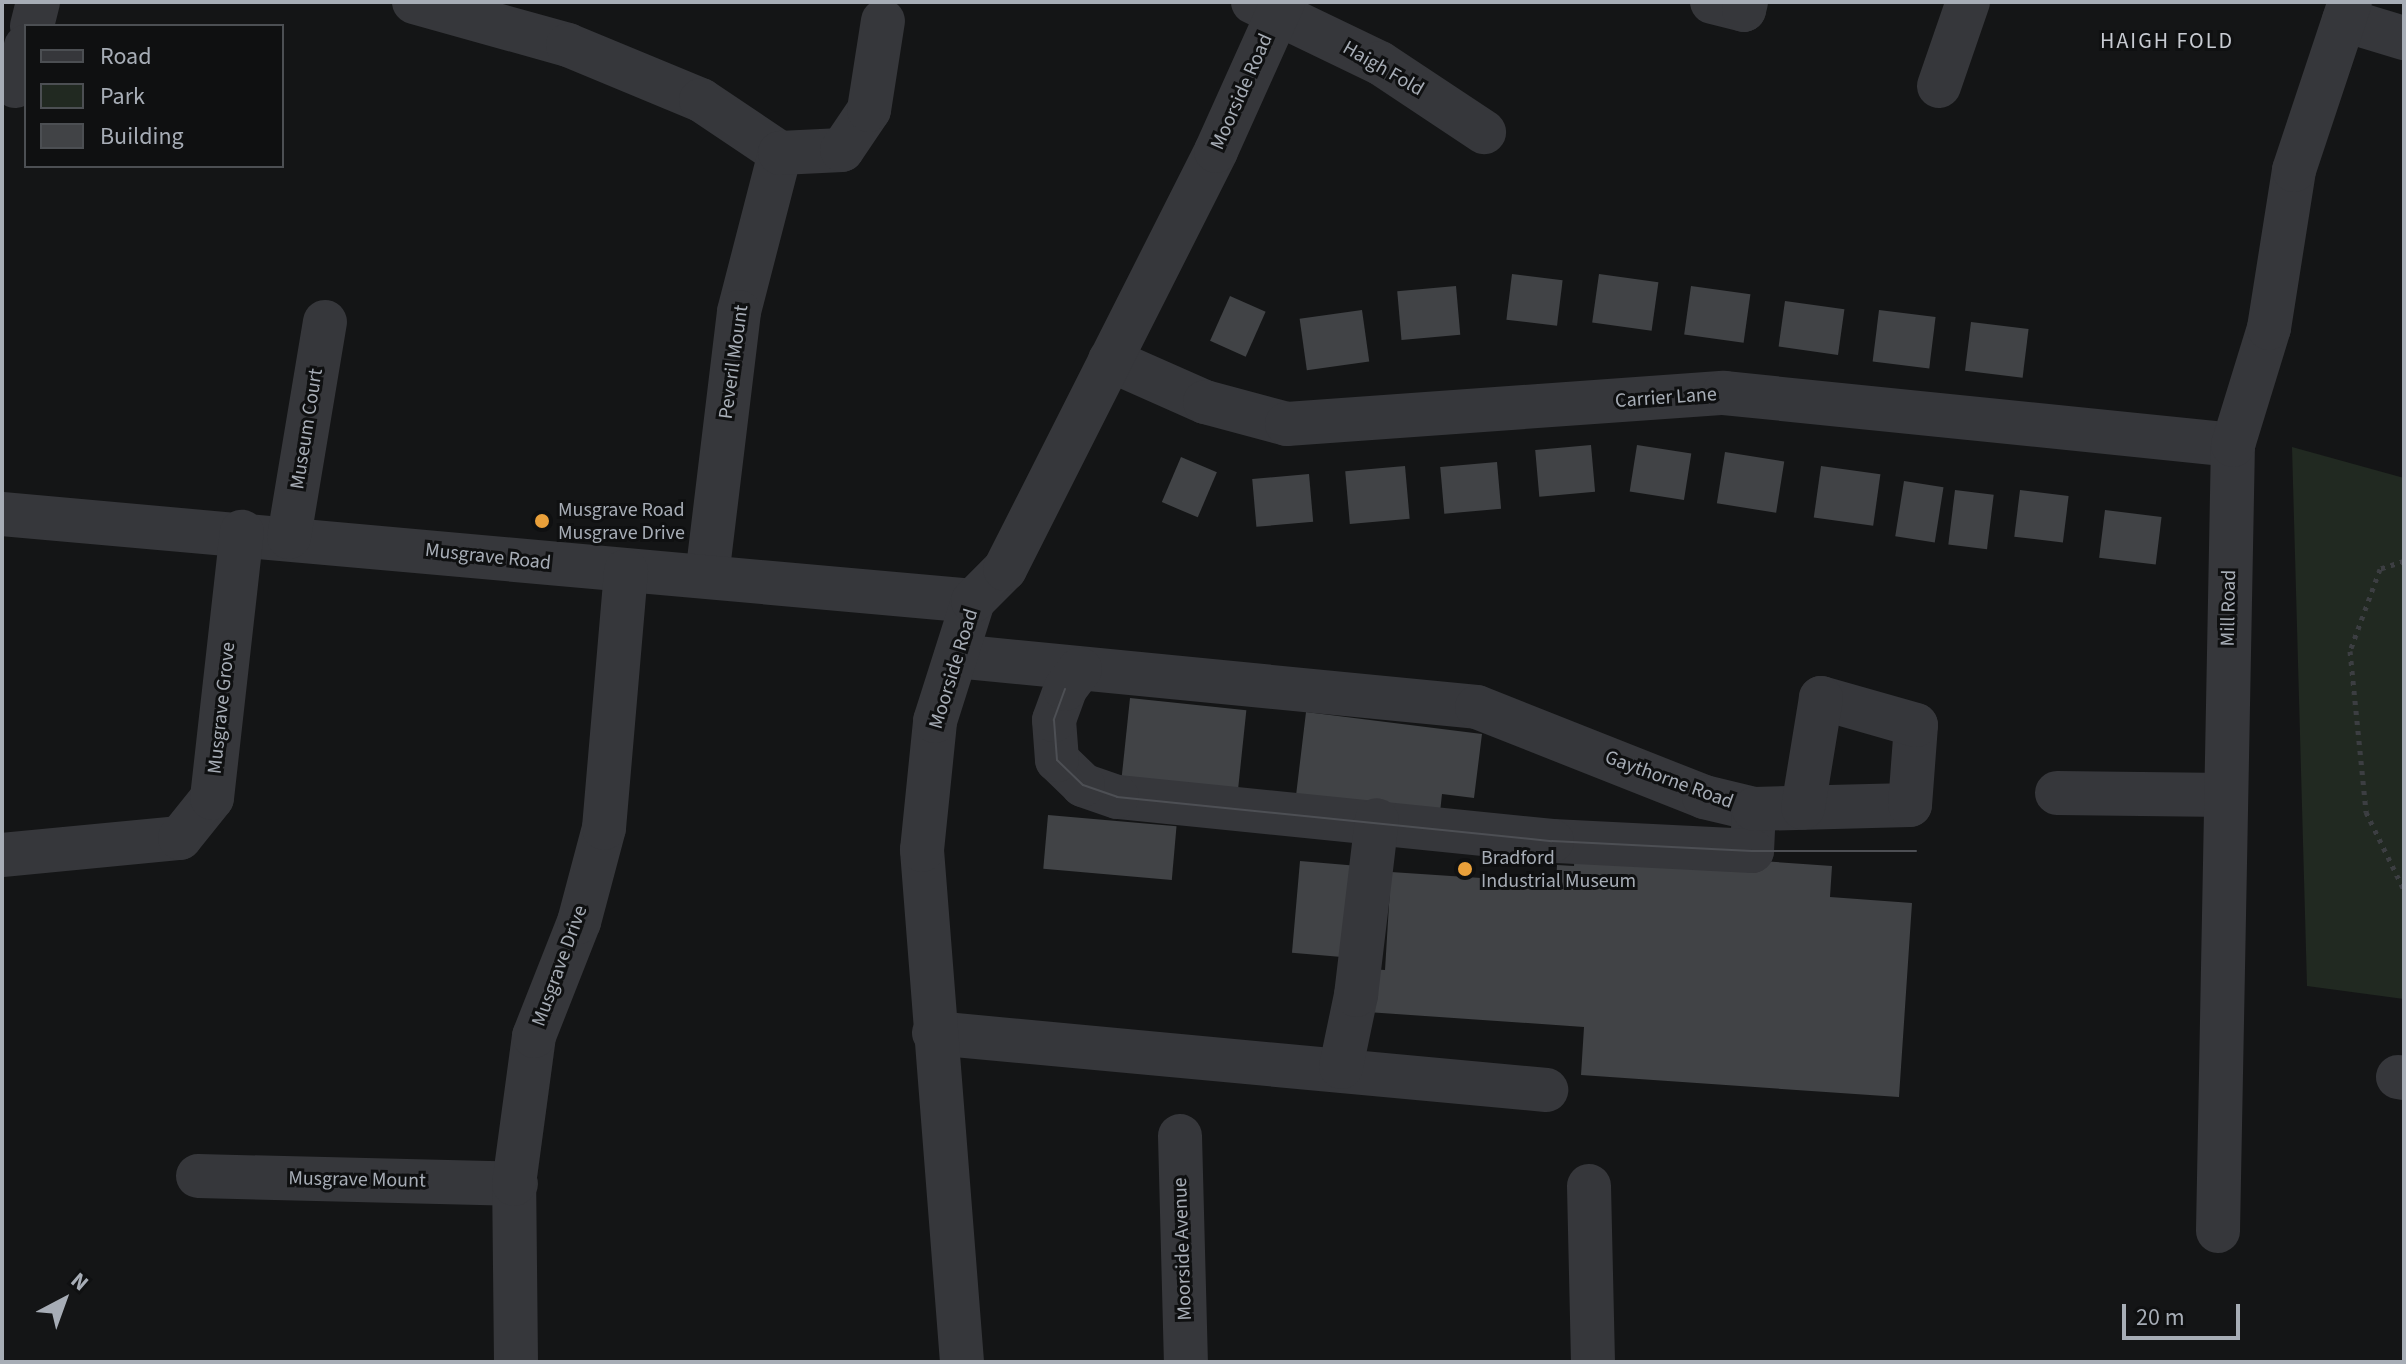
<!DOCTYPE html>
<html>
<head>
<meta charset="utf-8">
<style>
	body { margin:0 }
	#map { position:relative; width:2406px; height:1364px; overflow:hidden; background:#141516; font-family:"Source Sans 3",sans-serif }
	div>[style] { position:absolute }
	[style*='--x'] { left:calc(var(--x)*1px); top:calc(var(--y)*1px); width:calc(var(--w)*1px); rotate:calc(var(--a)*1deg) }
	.green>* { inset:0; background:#212921 }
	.building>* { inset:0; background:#414346; transform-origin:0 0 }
	.path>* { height:5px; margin-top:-2.5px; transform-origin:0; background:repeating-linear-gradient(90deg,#3c3e42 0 4px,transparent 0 10px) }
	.minor>* { height:44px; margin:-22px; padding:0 22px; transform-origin:22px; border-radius:22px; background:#36373b }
	.tram>* { height:2px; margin:-1px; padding:0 1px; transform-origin:1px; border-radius:1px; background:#4d4f54 }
	.dots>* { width:22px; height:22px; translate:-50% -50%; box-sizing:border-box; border:4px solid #0f1011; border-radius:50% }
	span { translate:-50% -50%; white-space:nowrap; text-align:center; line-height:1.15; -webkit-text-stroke:6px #0f1011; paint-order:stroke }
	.street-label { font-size:20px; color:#a7adb6 }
	.poi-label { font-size:20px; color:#a7adb6 }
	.left { translate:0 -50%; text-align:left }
	.neighbourhood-label { font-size:22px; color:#c8cbd2; letter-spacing:2px }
	.frame { position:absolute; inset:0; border:4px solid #a7adb6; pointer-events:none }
	.legend { position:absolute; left:24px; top:24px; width:260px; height:144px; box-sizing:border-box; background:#0f1011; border:2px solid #4c4f53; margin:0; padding:10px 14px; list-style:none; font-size:24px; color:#a7adb6 }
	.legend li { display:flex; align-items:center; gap:16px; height:40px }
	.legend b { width:40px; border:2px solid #4c4f53 }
	.north { position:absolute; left:24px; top:1260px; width:80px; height:80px; -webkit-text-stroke:6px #0f1011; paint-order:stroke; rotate:41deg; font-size:22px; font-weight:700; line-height:32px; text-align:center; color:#a7adb6 }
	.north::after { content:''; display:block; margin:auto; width:28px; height:36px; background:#a7adb6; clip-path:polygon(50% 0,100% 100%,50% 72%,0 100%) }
	.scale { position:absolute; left:2122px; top:1304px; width:118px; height:36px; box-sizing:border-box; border:4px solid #a7adb6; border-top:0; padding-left:10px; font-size:24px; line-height:28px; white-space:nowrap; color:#a7adb6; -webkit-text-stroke:6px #0f1011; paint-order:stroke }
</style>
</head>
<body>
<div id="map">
	<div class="green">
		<div style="clip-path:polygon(2292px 447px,2404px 478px,2404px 999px,2307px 986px)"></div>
	</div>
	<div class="building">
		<div style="left:1512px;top:274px;width:51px;height:46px;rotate:7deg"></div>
		<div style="left:1599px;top:274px;width:60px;height:49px;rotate:8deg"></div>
		<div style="left:1456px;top:286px;width:49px;height:59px;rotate:85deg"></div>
		<div style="left:1691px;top:286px;width:60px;height:49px;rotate:8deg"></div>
		<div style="left:1230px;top:296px;width:39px;height:49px;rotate:24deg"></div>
		<div style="left:1785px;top:301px;width:60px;height:46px;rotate:8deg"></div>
		<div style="left:1362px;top:310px;width:52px;height:63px;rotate:82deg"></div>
		<div style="left:1879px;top:310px;width:57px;height:52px;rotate:7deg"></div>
		<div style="left:1971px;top:322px;width:58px;height:49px;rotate:7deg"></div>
		<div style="left:1591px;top:445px;width:47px;height:56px;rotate:85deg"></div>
		<div style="left:1637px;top:445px;width:55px;height:47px;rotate:9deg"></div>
		<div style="left:1725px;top:452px;width:60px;height:52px;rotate:9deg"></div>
		<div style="left:1181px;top:457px;width:39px;height:49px;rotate:23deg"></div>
		<div style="left:1497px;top:462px;width:47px;height:57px;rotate:85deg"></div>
		<div style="left:1405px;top:466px;width:53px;height:60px;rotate:85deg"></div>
		<div style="left:1821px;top:466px;width:60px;height:52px;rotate:8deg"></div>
		<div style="left:1309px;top:474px;width:48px;height:57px;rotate:85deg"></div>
		<div style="left:1904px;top:481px;width:40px;height:56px;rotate:9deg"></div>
		<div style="left:1955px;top:490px;width:39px;height:55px;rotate:7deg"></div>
		<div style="left:2020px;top:490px;width:49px;height:47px;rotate:7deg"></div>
		<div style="left:2105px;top:510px;width:57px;height:48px;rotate:7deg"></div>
		<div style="left:1130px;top:698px;width:117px;height:80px;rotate:6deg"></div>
		<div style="clip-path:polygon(1306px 712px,1482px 734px,1474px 798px,1442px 794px,1439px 822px,1295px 804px)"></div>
		<div style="left:1048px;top:815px;width:129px;height:54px;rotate:5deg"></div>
		<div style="clip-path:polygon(1575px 848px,1832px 866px,1830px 897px,1912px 903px,1899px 1097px,1581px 1075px,1584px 1027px,1367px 1012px,1370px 969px,1385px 970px,1391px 872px,1556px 883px,1557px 865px,1574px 866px)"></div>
		<div style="left:1300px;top:861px;width:53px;height:92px;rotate:5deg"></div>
	</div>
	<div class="path">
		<div style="--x:2404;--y:561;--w:25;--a:162"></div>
		<div style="--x:2380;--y:569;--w:87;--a:110.1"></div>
		<div style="--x:2350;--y:651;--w:162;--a:84.3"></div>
		<div style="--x:2366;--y:812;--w:87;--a:64"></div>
	</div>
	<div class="minor">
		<div style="--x:414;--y:2;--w:160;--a:15.6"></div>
		<div style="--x:568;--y:45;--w:144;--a:22.5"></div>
		<div style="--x:701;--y:100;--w:95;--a:33.9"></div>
		<div style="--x:780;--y:153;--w:164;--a:104.5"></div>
		<div style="--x:739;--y:312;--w:265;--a:96.9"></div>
		<div style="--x:1253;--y:2;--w:141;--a:25.7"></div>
		<div style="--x:1380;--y:63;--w:125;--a:33.6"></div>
		<div style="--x:1712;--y:2;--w:33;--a:14"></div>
		<div style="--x:1744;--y:10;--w:8;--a:-76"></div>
		<div style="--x:2344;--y:20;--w:63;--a:16.7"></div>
		<div style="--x:32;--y:26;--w:25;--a:-76"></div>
		<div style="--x:15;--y:86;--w:41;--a:-74.6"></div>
		<div style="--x:1939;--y:86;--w:89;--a:-71"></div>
		<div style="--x:780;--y:153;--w:62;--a:-2.8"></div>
		<div style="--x:842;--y:150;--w:48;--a:-56"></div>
		<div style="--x:869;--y:110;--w:90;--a:-81.1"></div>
		<div style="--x:1110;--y:360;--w:104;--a:23.9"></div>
		<div style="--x:1205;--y:402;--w:85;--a:15"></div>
		<div style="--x:1287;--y:424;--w:438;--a:-4.1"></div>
		<div style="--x:1724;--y:393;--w:512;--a:5.83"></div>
		<div style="--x:2;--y:514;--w:975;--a:5.12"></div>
		<div style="--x:289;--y:537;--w:218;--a:-80.5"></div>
		<div style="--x:956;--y:656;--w:523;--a:5.59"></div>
		<div style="--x:1477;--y:707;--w:244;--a:21.6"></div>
		<div style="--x:1704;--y:797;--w:51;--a:13.5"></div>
		<div style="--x:1754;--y:809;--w:42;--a:92.7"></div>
		<div style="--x:1752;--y:851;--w:200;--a:-177.1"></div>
		<div style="--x:1552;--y:841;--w:437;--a:-174.2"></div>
		<div style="--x:1117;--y:797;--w:36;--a:-161"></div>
		<div style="--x:1083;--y:785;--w:36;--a:-136"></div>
		<div style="--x:1057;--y:760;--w:40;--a:-94.3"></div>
		<div style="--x:1054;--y:720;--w:33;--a:-70"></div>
		<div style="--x:1065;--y:689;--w:25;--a:-53"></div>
		<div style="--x:2057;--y:793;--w:169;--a:0.7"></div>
		<div style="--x:1754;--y:809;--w:156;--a:-1.5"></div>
		<div style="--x:1910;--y:805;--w:80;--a:-85.7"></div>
		<div style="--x:1916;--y:725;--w:99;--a:-164.1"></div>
		<div style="--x:1821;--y:698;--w:111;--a:99.3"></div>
		<div style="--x:2;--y:855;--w:179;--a:-5.5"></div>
		<div style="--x:180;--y:838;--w:51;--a:-51.3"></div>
		<div style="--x:212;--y:798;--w:268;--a:-83.6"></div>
		<div style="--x:934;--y:1033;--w:615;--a:5.32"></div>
		<div style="--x:1341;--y:1067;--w:74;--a:-78.2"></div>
		<div style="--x:1356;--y:995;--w:176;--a:-83.2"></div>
		<div style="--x:2398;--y:1077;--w:6;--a:9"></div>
		<div style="--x:1180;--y:1136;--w:226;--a:88.5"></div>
		<div style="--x:198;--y:1176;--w:318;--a:1.4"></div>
		<div style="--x:1589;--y:1186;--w:176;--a:88.7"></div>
		<div style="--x:2218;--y:1231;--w:786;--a:-88.91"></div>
		<div style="--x:2233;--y:445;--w:122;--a:-72.9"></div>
		<div style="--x:2269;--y:328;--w:160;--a:-81"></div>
		<div style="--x:2294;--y:170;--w:177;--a:-71.6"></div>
		<div style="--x:516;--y:1362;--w:178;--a:-90.6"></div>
		<div style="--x:514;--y:1184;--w:149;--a:-82.3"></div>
		<div style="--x:534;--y:1036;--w:123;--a:-68.5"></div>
		<div style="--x:579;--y:922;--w:97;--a:-75.1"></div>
		<div style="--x:604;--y:828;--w:258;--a:-85.1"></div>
		<div style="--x:962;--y:1362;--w:514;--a:-94.47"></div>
		<div style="--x:922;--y:850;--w:130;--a:-84.2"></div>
		<div style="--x:935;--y:721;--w:126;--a:-72.4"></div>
		<div style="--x:973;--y:601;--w:45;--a:-45"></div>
		<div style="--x:1005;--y:569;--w:468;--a:-63.2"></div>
		<div style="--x:1216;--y:151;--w:163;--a:-65.8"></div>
	</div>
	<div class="tram">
		<div style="--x:1065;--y:689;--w:33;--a:110"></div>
		<div style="--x:1054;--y:720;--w:40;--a:85.7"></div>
		<div style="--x:1057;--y:760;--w:36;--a:44"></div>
		<div style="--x:1083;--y:785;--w:36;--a:19"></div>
		<div style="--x:1117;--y:797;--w:437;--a:5.8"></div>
		<div style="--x:1552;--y:841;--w:200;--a:2.9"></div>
		<div style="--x:1752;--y:851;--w:164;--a:0"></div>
	</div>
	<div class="dots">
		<div style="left:542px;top:521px;background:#e9a03a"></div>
		<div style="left:1465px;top:869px;background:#e9a03a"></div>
	</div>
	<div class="street-label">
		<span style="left:1383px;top:69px;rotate:30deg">Haigh Fold</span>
		<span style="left:1242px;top:92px;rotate:-66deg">Moorside Road</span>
		<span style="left:734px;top:362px;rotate:-82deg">Peveril Mount</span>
		<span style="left:1666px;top:398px;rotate:-4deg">Carrier Lane</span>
		<span style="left:307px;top:429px;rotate:-81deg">Museum Court</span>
		<span style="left:488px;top:557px;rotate:6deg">Musgrave Road</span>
		<span style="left:2229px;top:608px;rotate:-89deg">Mill Road</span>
		<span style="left:954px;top:669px;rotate:-73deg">Moorside Road</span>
		<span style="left:222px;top:708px;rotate:-84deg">Musgrave Grove</span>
		<span style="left:1669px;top:780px;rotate:20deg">Gaythorne Road</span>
		<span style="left:560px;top:966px;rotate:-70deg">Musgrave Drive</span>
		<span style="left:357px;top:1180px;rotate:1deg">Musgrave Mount</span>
		<span style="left:1183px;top:1249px;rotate:-92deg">Moorside Avenue</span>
	</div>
	<div class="poi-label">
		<span class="left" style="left:558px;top:522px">Musgrave Road<br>Musgrave Drive</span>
		<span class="left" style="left:1481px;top:870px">Bradford<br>Industrial Museum</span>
	</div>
	<div class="neighbourhood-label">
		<span style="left:2167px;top:42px">HAIGH FOLD</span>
	</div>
	<div class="frame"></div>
	<ul class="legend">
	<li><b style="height:10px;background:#36373b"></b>Road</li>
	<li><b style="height:22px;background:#212921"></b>Park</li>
	<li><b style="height:22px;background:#414346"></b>Building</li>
	</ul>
	<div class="north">N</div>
	<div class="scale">20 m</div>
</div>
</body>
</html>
